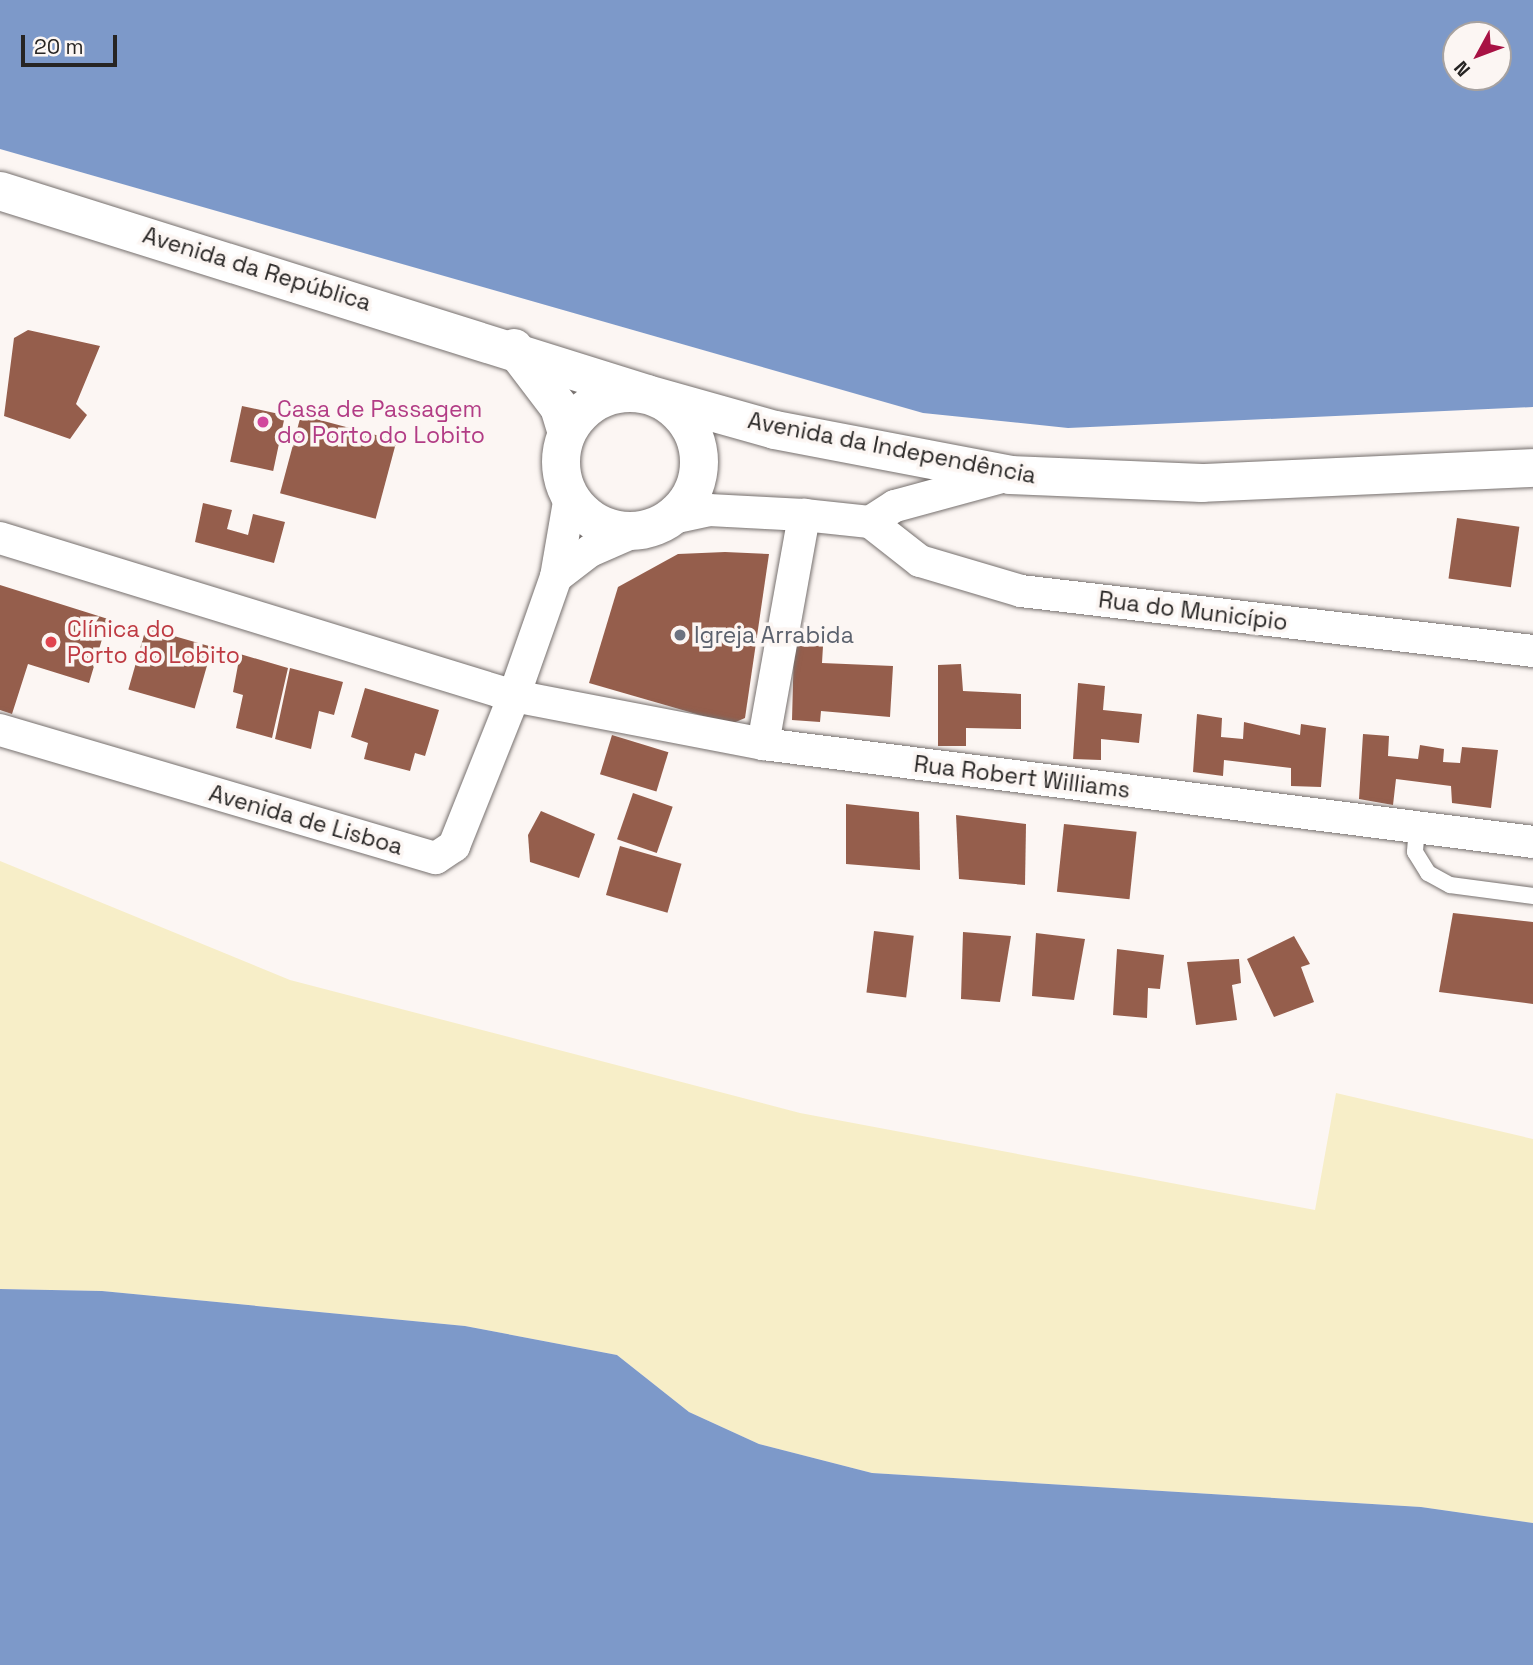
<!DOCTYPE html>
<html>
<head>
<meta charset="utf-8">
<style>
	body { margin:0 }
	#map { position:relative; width:1533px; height:1665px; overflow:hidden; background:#fcf6f3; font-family:"Space Grotesk",sans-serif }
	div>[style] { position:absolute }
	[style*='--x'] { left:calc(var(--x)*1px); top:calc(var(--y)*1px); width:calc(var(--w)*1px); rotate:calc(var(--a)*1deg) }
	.sand>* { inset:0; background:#f7eec8 }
	.water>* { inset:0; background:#7d99c9 }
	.building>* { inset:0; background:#955e4c; transform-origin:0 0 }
	.roads { filter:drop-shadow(0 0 2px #76706e) drop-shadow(0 0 2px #76706e) }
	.lane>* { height:16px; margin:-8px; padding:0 8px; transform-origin:8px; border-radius:8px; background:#fff }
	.street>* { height:32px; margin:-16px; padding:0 16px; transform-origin:16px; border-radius:16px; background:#fff }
	.secondary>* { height:38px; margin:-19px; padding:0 19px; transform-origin:19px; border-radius:19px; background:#fff }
	.secondary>.ring { margin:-19px; padding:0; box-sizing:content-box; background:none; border:38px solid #fff; border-radius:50% }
	.dots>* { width:19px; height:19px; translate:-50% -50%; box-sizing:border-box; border:4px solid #fcf6f3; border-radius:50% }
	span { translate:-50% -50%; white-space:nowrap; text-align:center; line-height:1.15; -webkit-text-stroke:7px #fcf6f3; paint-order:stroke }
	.street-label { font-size:23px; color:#272524 }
	.hotel-label { font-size:23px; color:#b23c85 }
	.left { translate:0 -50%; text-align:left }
	.health-label { font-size:23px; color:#be3a42 }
	.worship-label { font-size:23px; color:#5b616d }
	.north { position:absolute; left:1442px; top:21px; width:70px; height:70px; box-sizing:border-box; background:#fcf6f3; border:2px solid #a7a2a0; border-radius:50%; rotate:229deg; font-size:19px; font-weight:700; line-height:28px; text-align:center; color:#272524 }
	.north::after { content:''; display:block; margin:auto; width:24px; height:32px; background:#a81244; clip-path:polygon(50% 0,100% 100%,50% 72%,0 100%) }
	.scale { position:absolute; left:21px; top:35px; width:96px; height:32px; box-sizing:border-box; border:4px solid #272524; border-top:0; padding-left:9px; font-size:21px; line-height:24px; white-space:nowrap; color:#272524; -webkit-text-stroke:5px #fcf6f3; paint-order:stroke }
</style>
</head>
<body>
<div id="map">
	<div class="sand">
		<div style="clip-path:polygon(0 861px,290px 980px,800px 1113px,1315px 1210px,1336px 1093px,1533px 1139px,1533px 1523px,1421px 1507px,872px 1473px,759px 1444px,689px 1412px,617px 1355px,465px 1326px,102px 1291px,0 1289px)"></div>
	</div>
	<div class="water">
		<div style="clip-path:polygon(evenodd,0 0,1533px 0,1533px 407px,1068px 428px,923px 413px,0 149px,0 0,1498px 35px,1498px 77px,1456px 77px,1456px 35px,1498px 35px)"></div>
		<div style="clip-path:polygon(0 1289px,102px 1291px,465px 1326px,617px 1355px,689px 1412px,759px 1444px,872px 1473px,1421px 1507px,1533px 1523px,1533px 1665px,0 1665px)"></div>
	</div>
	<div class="building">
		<div style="clip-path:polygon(28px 330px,100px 346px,76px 404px,87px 415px,70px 439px,4px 416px,14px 338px)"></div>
		<div style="left:242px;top:406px;width:44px;height:57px;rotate:12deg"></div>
		<div style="left:301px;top:415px;width:99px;height:81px;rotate:15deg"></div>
		<div style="clip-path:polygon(203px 503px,232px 510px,227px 529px,248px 535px,253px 514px,285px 522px,274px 563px,195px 542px)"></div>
		<div style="left:1457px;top:518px;width:63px;height:61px;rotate:8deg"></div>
		<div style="clip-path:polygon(725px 552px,769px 554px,745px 718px,731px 724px,589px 683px,618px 587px,678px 554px)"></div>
		<div style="clip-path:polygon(0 585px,108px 619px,89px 683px,28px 664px,12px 714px,0 710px)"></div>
		<div style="left:146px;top:628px;width:69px;height:64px;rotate:16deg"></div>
		<div style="clip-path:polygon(794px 645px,823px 646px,822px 663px,893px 666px,890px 717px,821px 711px,820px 722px,792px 720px)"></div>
		<div style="clip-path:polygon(240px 654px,288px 668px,272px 738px,236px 728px,243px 695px,233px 692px)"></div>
		<div style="clip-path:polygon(961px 664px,963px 691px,1021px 694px,1021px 729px,966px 728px,966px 746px,938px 746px,938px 665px)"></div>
		<div style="clip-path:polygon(290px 668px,343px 682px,334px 715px,319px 711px,311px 749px,275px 739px)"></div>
		<div style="clip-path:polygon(1078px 683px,1105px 686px,1103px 710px,1142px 714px,1139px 743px,1101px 739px,1101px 760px,1073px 759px)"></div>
		<div style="clip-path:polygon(365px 688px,439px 710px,425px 756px,415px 753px,410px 771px,364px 759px,368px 743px,351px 737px)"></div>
		<div style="clip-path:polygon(1197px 714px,1222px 718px,1221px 737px,1243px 739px,1244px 722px,1300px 735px,1301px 724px,1326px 728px,1321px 787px,1291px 786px,1291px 768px,1224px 760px,1223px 776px,1193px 772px)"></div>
		<div style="clip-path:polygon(1363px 734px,1389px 736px,1388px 756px,1418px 759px,1420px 745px,1444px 749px,1443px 762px,1460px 763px,1462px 747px,1498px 750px,1491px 808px,1452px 803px,1451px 786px,1396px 779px,1393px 805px,1359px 799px)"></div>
		<div style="left:612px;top:735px;width:59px;height:41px;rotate:17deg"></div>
		<div style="left:633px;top:793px;width:42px;height:49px;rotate:19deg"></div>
		<div style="clip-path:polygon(846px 804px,919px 812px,920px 870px,846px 864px)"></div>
		<div style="clip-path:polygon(541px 811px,595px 834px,579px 878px,530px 862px,528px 835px)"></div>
		<div style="clip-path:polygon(956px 815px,1026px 824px,1025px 885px,959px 879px)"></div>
		<div style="left:1064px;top:824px;width:73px;height:68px;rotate:6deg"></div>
		<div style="left:620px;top:846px;width:64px;height:51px;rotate:16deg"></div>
		<div style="clip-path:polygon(1453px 913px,1533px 922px,1533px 1004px,1439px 992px)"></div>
		<div style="left:874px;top:931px;width:40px;height:62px;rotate:7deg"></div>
		<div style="clip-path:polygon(963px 932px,1011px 936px,1000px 1002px,961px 999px)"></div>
		<div style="clip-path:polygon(1036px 933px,1085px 939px,1074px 1000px,1032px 996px)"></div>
		<div style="clip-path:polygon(1294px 936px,1310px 964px,1301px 967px,1314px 1002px,1274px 1017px,1247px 959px)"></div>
		<div style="clip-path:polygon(1117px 949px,1164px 955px,1160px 989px,1148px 988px,1147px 1018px,1113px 1015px)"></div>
		<div style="clip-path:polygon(1239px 959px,1241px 983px,1232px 985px,1237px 1020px,1196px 1025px,1187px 962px)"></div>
	</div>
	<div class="roads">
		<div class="lane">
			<div style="--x:1417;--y:828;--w:24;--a:95"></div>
			<div style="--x:1415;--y:852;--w:25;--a:58"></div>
			<div style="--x:1428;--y:873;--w:25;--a:29"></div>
			<div style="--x:1450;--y:885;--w:84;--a:7.5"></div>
		</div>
		<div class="street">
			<div style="--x:672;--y:518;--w:38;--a:-12"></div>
			<div style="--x:709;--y:510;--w:95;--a:3"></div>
			<div style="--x:870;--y:522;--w:63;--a:38"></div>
			<div style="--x:920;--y:561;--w:105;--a:16.5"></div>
			<div style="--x:1021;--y:591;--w:516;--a:6.68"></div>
			<div style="--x:0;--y:538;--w:538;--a:17.09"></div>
			<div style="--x:514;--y:696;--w:254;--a:10.9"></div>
			<div style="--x:763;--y:744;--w:776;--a:7.25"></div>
			<div style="--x:556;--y:577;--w:43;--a:-37.4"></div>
			<div style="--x:590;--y:551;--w:48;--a:-23.4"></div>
			<div style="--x:0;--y:730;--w:454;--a:16.4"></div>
			<div style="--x:436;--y:858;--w:22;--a:-34"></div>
			<div style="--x:454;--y:846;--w:162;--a:-68.2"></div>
			<div style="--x:514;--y:696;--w:126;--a:-70.6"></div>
			<div style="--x:556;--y:577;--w:82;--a:-80.2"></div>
			<div style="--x:763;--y:744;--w:233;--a:-79.8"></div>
			<div style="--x:804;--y:515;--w:66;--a:6.1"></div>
			<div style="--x:870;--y:522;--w:30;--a:-33"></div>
			<div style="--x:895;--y:506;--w:118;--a:-15.2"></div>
		</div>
		<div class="secondary">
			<div style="--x:0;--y:191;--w:678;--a:17.42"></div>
			<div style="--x:647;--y:394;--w:133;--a:15.7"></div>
			<div style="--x:775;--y:430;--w:239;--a:10.8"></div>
			<div style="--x:1010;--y:475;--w:192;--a:2.4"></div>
			<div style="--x:1202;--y:483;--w:331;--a:-2.6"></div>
			<div style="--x:514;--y:348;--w:74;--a:52.7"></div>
			<div style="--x:559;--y:407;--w:27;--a:73"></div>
			<div class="ring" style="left:561px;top:393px;width:100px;height:100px"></div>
		</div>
	</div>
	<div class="dots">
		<div style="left:263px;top:422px;background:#d1479c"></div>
		<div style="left:680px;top:635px;background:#6b7280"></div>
		<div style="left:51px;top:642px;background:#e0444e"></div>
	</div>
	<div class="street-label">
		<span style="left:257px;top:269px;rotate:17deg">Avenida da República</span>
		<span style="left:892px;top:448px;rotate:11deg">Avenida da Independência</span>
		<span style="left:1193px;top:611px;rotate:7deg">Rua do Município</span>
		<span style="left:1022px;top:777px;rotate:7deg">Rua Robert Williams</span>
		<span style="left:306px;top:820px;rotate:16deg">Avenida de Lisboa</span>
	</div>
	<div class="hotel-label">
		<span class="left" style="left:277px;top:422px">Casa de Passagem<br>do Porto do Lobito</span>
	</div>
	<div class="health-label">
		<span class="left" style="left:67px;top:642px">Clínica do<br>Porto do Lobito</span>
	</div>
	<div class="worship-label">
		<span class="left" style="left:694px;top:635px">Igreja Arrabida</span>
	</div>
	<div class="north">N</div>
	<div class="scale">20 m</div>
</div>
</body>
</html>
